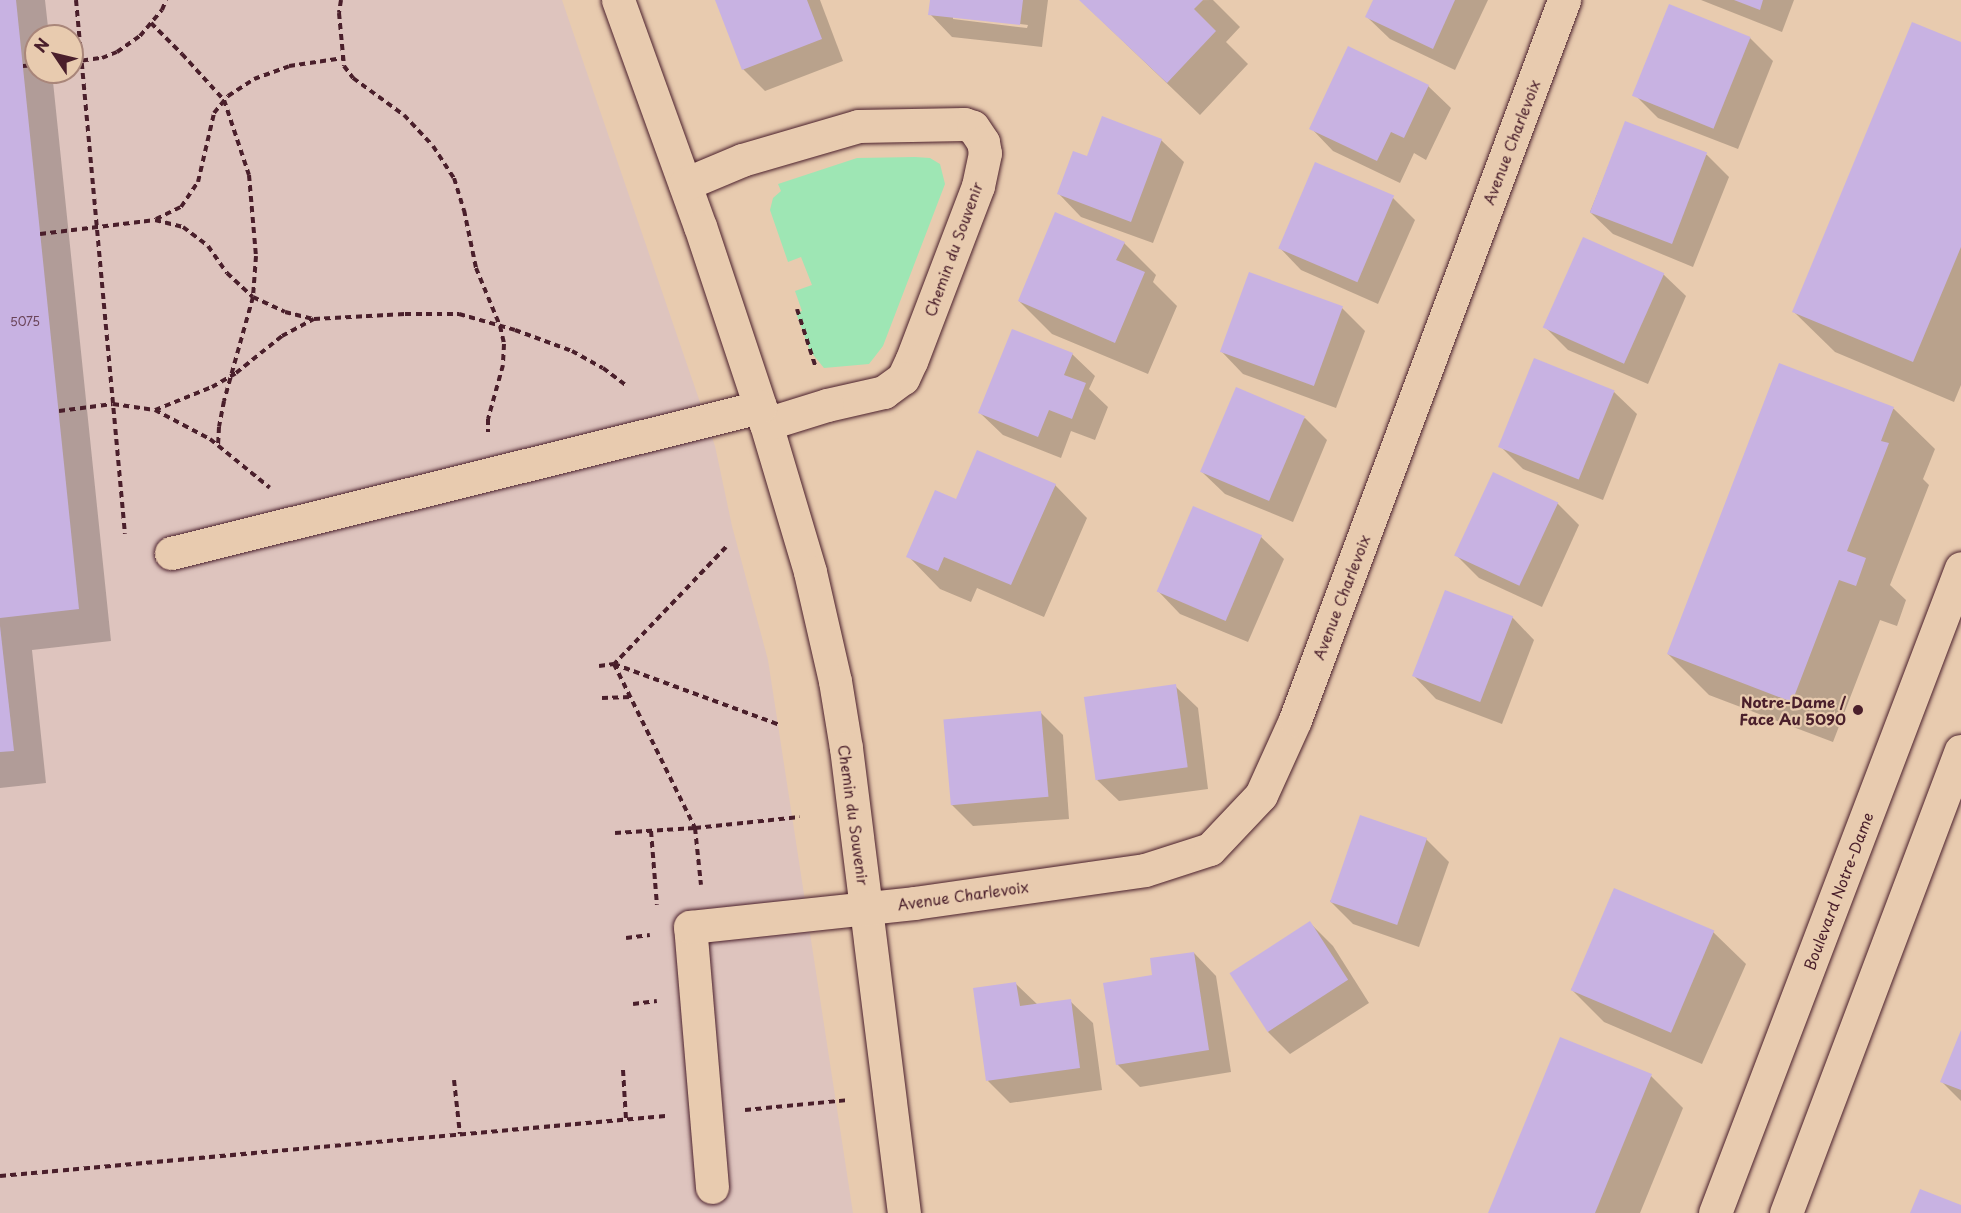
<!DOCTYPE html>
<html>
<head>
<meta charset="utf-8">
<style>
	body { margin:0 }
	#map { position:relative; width:1961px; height:1213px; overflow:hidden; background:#e8cbaf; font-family:"Playpen Sans",sans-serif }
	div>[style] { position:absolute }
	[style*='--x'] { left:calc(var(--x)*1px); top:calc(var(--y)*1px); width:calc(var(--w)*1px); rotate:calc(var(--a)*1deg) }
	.built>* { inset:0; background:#dec4be }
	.green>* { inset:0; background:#9ee6b4 }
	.shadow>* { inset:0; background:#0003 }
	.building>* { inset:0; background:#c8b2e2; transform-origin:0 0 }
	.path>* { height:4px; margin-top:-2px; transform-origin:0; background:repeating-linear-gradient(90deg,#4a1f2b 0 6px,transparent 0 10.5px) }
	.roads { filter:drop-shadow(0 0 2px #4a1f2b) drop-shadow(0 0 2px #4a1f2b) }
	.minor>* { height:33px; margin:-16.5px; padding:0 16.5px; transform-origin:16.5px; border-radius:16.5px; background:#e8cbaf }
	.dots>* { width:16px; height:16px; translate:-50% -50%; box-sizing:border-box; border:3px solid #e8cbaf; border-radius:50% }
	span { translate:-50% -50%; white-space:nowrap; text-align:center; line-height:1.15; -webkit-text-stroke:4.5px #e8cbaf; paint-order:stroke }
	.number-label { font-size:12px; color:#6a4459 }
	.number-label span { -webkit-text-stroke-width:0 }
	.street-label { font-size:15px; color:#4a1f2b }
	.poi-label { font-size:15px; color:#4a1f2b; font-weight:700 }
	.right { translate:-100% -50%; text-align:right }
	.north { position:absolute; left:24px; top:24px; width:60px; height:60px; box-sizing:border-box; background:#e8cbaf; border:2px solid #a9867a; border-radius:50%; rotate:305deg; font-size:16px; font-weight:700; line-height:24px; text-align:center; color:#4a1f2b }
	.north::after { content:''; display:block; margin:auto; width:21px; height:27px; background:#4a1f2b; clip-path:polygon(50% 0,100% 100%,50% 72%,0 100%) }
</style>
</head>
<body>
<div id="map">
	<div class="built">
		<div style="clip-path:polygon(evenodd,0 0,562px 0,715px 446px,732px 526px,768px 660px,853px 1213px,0 1213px,0 0,36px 36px,72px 36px,72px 72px,36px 72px,36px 36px)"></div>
	</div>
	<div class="green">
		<div style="clip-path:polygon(915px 157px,930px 158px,940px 164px,945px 184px,883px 346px,869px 364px,824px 368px,810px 351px,796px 313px,802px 311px,795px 291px,812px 285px,801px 257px,788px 262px,770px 210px,773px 198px,781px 191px,778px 184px,857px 158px)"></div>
	</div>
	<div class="shadow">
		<div style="clip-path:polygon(0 0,45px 0,49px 36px,36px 36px,36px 72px,52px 72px,111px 641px,32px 650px,46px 783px,0 788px)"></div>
		<div style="clip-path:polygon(719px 0,820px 0,843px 61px,765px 91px,743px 69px)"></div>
		<div style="clip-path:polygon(evenodd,932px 0,1048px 0,1042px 47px,952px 37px,930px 14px,932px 0,953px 16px,1028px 25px,1027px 28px,953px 19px,953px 16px)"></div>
		<div style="clip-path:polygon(1213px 0,1240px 27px,1226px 42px,1248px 64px,1200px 115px,1081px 1px)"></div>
		<div style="clip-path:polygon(1375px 0,1488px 0,1455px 70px,1390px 39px,1367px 17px)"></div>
		<div style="clip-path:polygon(1701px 0,1794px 0,1782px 32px)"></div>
		<div style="clip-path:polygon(1750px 38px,1773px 61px,1738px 149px,1658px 118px,1635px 95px)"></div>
		<div style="clip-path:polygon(1961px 43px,1961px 385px,1954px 402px,1835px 352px,1794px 312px)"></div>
		<div style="clip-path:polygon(1428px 86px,1451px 108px,1426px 160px,1414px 153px,1400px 183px,1333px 151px,1311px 128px)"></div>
		<div style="clip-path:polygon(1626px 123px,1707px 155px,1729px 177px,1693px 267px,1613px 234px,1590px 212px)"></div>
		<div style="clip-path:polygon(1161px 140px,1184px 162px,1153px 243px,1081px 217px,1059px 194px,1088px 158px)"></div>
		<div style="clip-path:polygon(1393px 198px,1415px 220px,1378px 304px,1301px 270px,1279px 247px)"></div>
		<div style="clip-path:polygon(1124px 243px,1156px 275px,1153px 282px,1177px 306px,1148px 374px,1052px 334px,1019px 301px)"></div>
		<div style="clip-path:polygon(1663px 274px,1686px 296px,1648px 384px,1568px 350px,1546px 328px)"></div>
		<div style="clip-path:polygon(1342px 308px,1365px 331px,1336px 408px,1243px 374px,1221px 351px)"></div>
		<div style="clip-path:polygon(1072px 354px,1095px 376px,1089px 389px,1108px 407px,1095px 440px,1071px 431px,1061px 458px,1003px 435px,980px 413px)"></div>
		<div style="clip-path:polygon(1779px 365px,1894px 409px,1935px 449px,1923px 479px,1929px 485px,1890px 585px,1906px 600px,1897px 626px,1880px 620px,1833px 742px,1709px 695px,1668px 654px)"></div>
		<div style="clip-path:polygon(1614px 392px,1637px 414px,1603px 500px,1523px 469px,1501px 447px)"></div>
		<div style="clip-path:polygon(1305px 418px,1327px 440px,1293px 522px,1225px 494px,1202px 472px)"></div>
		<div style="clip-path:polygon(1055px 485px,1087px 518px,1044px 617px,977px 588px,971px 602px,940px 589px,908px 556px,956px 501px)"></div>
		<div style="clip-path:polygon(1557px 503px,1579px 525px,1542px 607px,1479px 578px,1457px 556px)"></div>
		<div style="clip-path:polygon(1261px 537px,1284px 559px,1248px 642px,1180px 614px,1158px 591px)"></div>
		<div style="clip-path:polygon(1512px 617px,1534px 640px,1502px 724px,1436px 699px,1414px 676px)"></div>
		<div style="clip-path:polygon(1175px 686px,1198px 708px,1208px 789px,1119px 801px,1096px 779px)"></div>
		<div style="clip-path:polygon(1041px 713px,1063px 735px,1069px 819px,973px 826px,951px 804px)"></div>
		<div style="clip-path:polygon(1426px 839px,1449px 862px,1419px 947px,1353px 924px,1330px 901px)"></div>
		<div style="clip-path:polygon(1310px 923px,1333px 946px,1369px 1003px,1290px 1054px,1268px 1032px)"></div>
		<div style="clip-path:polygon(1713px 932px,1746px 964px,1702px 1064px,1604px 1022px,1571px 989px)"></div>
		<div style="clip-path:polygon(1194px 953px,1216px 976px,1231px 1072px,1140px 1087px,1117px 1064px)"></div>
		<div style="clip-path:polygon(1016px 984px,1038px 1005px,1070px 1001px,1093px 1023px,1102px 1090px,1010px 1103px,988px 1081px)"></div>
		<div style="clip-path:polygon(1961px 1033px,1961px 1101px,1942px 1082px)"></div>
		<div style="clip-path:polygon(1651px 1076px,1683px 1108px,1640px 1213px,1490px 1213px)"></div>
	</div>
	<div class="building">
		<div style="clip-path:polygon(0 0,16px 0,79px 609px,0 618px)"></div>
		<div style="clip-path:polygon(715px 0,807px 0,822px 39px,742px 70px)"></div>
		<div style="clip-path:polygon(930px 0,1023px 0,1020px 25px,928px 15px)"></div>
		<div style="clip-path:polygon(1079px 0,1203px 0,1194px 9px,1216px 31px,1167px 83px)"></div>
		<div style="clip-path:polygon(1373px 0,1455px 0,1433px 49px,1365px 17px)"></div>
		<div style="clip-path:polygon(1734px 0,1763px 0,1760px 10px)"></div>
		<div style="left:1669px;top:4px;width:88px;height:99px;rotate:22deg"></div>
		<div style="clip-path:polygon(1912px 22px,1961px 42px,1961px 247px,1913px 362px,1792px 312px)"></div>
		<div style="clip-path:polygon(1348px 46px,1429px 85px,1404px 138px,1391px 132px,1377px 161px,1309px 129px)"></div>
		<div style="clip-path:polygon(1102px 116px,1162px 139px,1131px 222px,1057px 194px,1073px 151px,1087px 156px)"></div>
		<div style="left:1625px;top:121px;width:88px;height:98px;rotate:21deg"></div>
		<div style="left:1315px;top:162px;width:86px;height:94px;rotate:23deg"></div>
		<div style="clip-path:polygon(1055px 212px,1125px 242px,1116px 260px,1145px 272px,1115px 343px,1018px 301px)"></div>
		<div style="left:1583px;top:237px;width:89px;height:99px;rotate:24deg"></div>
		<div style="left:1249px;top:272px;width:100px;height:85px;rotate:20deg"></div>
		<div style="clip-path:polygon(1012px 329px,1073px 353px,1064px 375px,1086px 383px,1072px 419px,1049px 410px,1038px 437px,978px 413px)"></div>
		<div style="left:1534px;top:358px;width:87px;height:96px;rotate:22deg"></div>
		<div style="clip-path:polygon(1779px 363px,1894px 407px,1881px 441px,1889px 443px,1847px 551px,1866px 558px,1856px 586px,1839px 580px,1792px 702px,1667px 654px)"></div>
		<div style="left:1236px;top:387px;width:75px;height:92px;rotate:23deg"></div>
		<div style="clip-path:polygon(977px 450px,1056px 484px,1011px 585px,944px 557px,938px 571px,906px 557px,935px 490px,956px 499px)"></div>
		<div style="left:1493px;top:472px;width:72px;height:92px;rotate:25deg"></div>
		<div style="left:1193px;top:506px;width:75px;height:93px;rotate:23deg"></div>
		<div style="left:1445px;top:590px;width:73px;height:92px;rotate:21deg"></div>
		<div style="clip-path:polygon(0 626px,14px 751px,0 752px)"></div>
		<div style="left:1176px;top:684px;width:84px;height:93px;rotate:82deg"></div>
		<div style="left:1041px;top:711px;width:86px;height:98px;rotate:85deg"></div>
		<div style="left:1360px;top:815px;width:71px;height:92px;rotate:19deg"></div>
		<div style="left:1614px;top:888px;width:109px;height:111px;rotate:23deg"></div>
		<div style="left:1310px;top:921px;width:70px;height:96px;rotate:57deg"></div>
		<div style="clip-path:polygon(1194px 952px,1209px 1050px,1116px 1065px,1103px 983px,1152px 975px,1150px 958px)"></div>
		<div style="clip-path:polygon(1016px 982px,1020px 1006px,1071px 999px,1080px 1068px,986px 1081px,973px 988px)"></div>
		<div style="clip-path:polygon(1961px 1030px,1961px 1090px,1940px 1082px)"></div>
		<div style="clip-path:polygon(1560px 1037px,1652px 1074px,1595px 1213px,1488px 1213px)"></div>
		<div style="clip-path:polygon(1920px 1189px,1961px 1205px,1961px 1213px,1910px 1213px)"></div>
	</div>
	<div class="path">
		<div style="--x:76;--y:0;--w:536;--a:84.76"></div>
		<div style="--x:341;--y:0;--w:13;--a:99"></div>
		<div style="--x:339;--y:13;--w:53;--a:84.6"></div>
		<div style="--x:344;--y:66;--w:15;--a:53"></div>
		<div style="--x:353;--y:78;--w:63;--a:36"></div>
		<div style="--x:404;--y:115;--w:42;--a:46.9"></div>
		<div style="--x:433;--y:146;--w:38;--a:57"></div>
		<div style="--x:454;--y:178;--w:34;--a:73"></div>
		<div style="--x:464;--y:210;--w:59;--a:78.3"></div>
		<div style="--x:476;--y:268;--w:63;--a:67.5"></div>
		<div style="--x:500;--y:326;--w:18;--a:77"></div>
		<div style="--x:504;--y:344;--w:21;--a:93"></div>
		<div style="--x:503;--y:365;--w:56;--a:105.5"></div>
		<div style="--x:488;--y:419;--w:13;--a:90"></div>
		<div style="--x:151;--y:23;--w:44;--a:45"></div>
		<div style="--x:182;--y:54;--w:62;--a:47.6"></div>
		<div style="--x:224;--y:100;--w:79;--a:71.6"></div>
		<div style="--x:249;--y:175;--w:81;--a:85.1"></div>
		<div style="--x:256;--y:256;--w:41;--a:94.2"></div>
		<div style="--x:253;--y:297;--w:108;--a:105.6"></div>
		<div style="--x:224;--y:401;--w:26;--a:101"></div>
		<div style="--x:219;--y:427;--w:18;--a:93"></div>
		<div style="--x:72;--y:62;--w:30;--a:-8"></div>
		<div style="--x:102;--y:58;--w:16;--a:-22"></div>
		<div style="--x:117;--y:52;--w:28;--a:-35"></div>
		<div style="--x:140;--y:36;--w:34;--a:-50"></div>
		<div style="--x:162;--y:10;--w:11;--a:-68"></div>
		<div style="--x:23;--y:66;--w:13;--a:-4"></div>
		<div style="--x:156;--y:219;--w:28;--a:-26"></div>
		<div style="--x:181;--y:207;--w:30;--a:-56"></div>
		<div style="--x:198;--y:182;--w:71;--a:-76.9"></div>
		<div style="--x:214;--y:113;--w:22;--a:-51"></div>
		<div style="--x:228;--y:96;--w:31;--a:-33"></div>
		<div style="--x:254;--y:79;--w:37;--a:-20"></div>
		<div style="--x:289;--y:66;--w:55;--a:-8.4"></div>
		<div style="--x:40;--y:234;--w:116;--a:-6.9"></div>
		<div style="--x:155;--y:220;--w:29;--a:14"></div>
		<div style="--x:183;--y:227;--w:31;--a:37"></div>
		<div style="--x:208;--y:246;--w:33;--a:55"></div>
		<div style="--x:227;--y:273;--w:35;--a:43"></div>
		<div style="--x:253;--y:297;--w:35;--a:25"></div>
		<div style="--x:285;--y:312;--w:29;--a:14"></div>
		<div style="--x:797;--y:309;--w:59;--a:72.2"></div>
		<div style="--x:155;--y:410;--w:61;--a:-22"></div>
		<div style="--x:212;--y:387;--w:28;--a:-30"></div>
		<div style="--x:236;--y:373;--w:59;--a:-38.8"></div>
		<div style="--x:282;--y:336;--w:36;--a:-28"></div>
		<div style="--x:314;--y:319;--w:91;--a:-3.1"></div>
		<div style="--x:405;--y:314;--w:54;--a:0"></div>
		<div style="--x:459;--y:314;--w:58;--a:15.9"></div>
		<div style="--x:515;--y:330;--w:61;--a:20.2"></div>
		<div style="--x:572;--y:351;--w:35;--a:29"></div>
		<div style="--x:603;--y:368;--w:31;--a:37"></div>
		<div style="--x:59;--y:411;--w:54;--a:-7.4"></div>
		<div style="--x:113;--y:404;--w:42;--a:8.1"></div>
		<div style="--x:155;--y:410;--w:62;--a:27.8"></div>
		<div style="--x:210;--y:439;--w:77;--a:39.2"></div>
		<div style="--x:726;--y:547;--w:162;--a:133.7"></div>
		<div style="--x:614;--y:664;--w:183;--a:63.7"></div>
		<div style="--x:695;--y:828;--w:105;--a:-6"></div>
		<div style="--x:599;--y:666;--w:15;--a:-8"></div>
		<div style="--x:614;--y:664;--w:177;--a:20.2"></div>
		<div style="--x:602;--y:698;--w:29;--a:-2"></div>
		<div style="--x:651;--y:831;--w:74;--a:85.4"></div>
		<div style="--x:615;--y:833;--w:80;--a:-3.6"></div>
		<div style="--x:695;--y:828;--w:57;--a:84"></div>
		<div style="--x:626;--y:938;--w:24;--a:-7"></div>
		<div style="--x:633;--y:1004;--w:24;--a:-7"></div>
		<div style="--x:623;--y:1070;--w:49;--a:86.5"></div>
		<div style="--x:454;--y:1080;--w:54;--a:83.7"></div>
		<div style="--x:745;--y:1110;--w:103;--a:-5.5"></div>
		<div style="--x:0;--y:1176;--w:668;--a:-5.16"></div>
	</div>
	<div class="roads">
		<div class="minor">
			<div style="--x:618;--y:0;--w:240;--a:70.1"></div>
			<div style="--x:700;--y:226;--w:209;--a:71.6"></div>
			<div style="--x:766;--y:424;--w:154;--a:73.4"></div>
			<div style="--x:810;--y:572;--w:112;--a:77.1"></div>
			<div style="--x:835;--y:681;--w:68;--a:80.7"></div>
			<div style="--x:846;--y:748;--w:469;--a:82.9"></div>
			<div style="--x:685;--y:184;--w:62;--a:-22.8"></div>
			<div style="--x:742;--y:160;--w:121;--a:-16.3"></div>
			<div style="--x:858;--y:126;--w:106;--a:-1.1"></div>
			<div style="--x:964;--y:124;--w:9;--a:18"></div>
			<div style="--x:973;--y:127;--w:18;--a:56"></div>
			<div style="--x:983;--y:142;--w:11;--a:80"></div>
			<div style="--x:985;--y:153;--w:34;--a:102"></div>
			<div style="--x:978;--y:186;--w:187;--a:110.9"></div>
			<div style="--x:911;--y:361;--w:19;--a:115"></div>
			<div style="--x:903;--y:378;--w:24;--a:144"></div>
			<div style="--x:884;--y:392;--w:58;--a:167.2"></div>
			<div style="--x:827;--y:405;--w:64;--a:162.7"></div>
			<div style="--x:171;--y:553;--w:607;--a:-13.92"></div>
			<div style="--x:712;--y:1187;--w:261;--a:-94.8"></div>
			<div style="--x:690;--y:927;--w:225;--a:-6.1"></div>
			<div style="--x:914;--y:903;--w:233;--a:-8.1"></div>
			<div style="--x:1145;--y:870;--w:68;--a:-17.9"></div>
			<div style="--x:1210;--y:849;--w:74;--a:-46.6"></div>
			<div style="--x:1261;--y:795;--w:82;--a:-65.6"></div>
			<div style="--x:1295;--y:720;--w:769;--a:-69.51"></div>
			<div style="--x:1715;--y:1213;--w:690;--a:-69.12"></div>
			<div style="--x:1786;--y:1213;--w:494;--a:-69.3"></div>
		</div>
	</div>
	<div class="dots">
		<div style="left:1858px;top:710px;background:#4a1f2b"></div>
	</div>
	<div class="number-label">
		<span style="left:25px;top:322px">5075</span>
	</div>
	<div class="street-label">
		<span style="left:1511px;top:142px;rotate:-69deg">Avenue Charlevoix</span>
		<span style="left:953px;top:249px;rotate:-70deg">Chemin du Souvenir</span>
		<span style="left:1341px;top:597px;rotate:-69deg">Avenue Charlevoix</span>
		<span style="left:854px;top:815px;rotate:82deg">Chemin du Souvenir</span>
		<span style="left:1838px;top:891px;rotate:-69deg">Boulevard Notre-Dame</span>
		<span style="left:963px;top:895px;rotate:-8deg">Avenue Charlevoix</span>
	</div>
	<div class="poi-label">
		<span class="right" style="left:1846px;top:710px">Notre-Dame /<br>Face Au 5090</span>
	</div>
	<div class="north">N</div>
</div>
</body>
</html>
